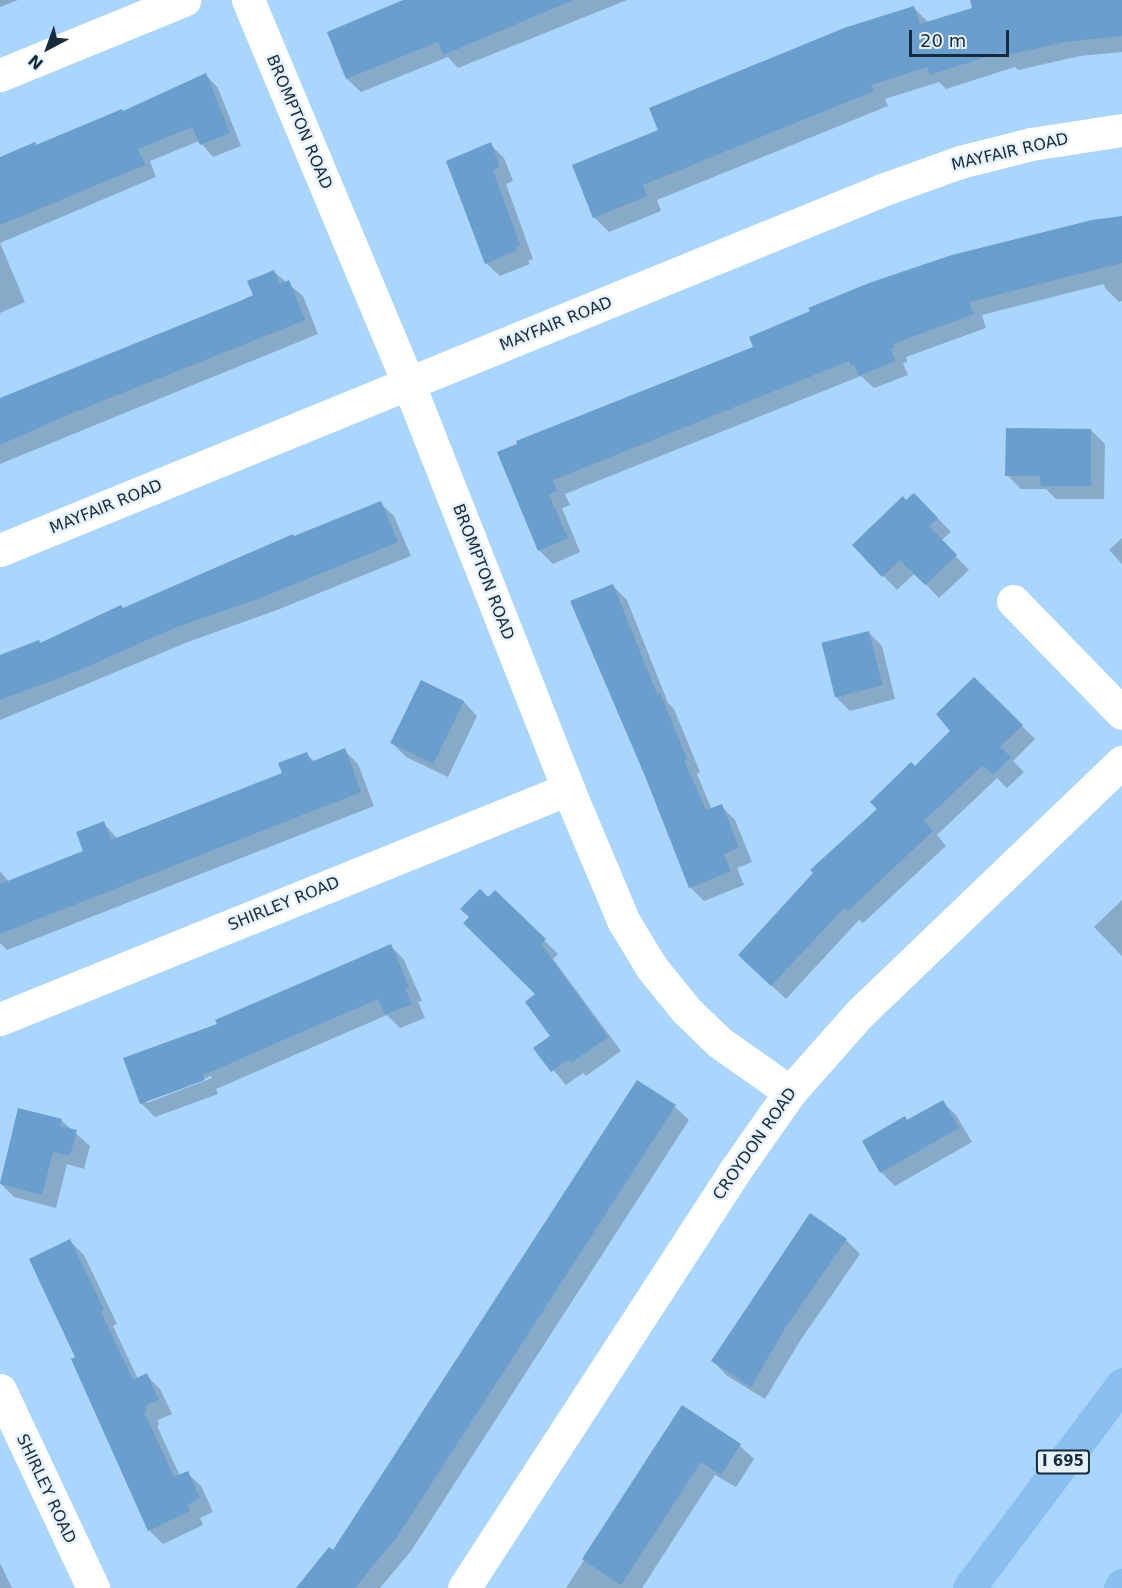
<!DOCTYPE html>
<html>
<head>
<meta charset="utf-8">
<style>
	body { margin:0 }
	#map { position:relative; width:1122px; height:1588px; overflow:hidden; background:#aad5fc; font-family:"DejaVu Sans",sans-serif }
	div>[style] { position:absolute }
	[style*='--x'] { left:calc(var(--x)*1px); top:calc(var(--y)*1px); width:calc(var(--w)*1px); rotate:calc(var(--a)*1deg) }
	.shadow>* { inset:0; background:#0003 }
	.building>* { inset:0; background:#699ecd; transform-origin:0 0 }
	.minor>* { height:33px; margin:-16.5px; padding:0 16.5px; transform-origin:16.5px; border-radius:16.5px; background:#fff }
	.highway>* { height:33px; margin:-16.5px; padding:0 16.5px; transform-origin:16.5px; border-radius:16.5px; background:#8ac0f0 }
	span { translate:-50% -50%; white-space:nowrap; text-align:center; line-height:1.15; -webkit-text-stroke:5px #e7f2fc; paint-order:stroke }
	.shield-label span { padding:2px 4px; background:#e7f2fc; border:2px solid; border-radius:4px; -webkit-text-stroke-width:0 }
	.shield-label { font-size:15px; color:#162c3e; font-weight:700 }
	.street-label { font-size:16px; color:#162c3e }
	.north { position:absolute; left:18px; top:18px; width:60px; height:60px; -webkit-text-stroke:4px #e7f2fc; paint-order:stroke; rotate:221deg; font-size:16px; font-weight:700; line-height:24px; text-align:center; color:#162c3e }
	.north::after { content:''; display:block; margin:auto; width:21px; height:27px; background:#162c3e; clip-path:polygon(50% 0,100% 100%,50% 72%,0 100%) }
	.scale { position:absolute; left:909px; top:30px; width:100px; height:27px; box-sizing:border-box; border:3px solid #162c3e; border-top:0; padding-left:8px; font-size:18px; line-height:21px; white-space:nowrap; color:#162c3e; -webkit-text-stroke:4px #e7f2fc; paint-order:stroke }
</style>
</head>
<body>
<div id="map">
	<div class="shadow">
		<div style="clip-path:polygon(0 0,18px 0,0 7px)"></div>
		<div style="clip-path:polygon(414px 0,627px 0,458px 68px,448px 57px,361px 92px,347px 79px,329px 32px)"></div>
		<div style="clip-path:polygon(971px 0,1122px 0,1122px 52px,1080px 56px,1018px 70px,1015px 67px,946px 89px,939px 82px,885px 99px,888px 106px,657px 200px,661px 211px,609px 232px,594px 217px,660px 131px,914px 8px,929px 23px,973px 9px)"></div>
		<div style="clip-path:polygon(206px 75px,218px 88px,241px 146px,213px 157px,199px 141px,150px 161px,156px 177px,0 243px,25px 302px,0 313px,0 160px,123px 112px)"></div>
		<div style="clip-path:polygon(490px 144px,504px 158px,513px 181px,506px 184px,533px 259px,528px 261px,530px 264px,500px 276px,486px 263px)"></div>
		<div style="clip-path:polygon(1122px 218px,1122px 301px,1119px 302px,1105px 288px,1104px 284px,982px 315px,986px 328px,906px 357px,907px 362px,903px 363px,908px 375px,874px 388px,861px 376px,565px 494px,570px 505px,562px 508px,580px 552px,553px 564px,539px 550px,499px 453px)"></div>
		<div style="clip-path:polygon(273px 271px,303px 296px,318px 334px,0 464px,0 399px,255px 296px)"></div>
		<div style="clip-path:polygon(1091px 430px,1105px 444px,1104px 499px,1056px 499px,1046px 489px,1021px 489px,1007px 475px)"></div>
		<div style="clip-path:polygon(380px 503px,394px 516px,411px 556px,277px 610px,188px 642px,0 720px,0 657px,41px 644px)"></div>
		<div style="clip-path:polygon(928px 508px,951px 532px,941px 541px,969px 570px,939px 598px,915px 573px,897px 590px,854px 545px)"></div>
		<div style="clip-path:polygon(1122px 538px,1122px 564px,1109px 550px)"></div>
		<div style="clip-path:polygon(613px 586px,627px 600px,668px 703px,674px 709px,700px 772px,697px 774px,712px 810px,721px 806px,735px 820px,752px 862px,737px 868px,744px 885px,704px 901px,690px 887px)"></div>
		<div style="clip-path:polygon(868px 632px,882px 646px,895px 699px,850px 711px,836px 697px)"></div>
		<div style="clip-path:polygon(974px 679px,1035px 739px,1013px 761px,1024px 772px,1007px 788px,997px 778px,937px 835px,946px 846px,863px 923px,859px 920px,786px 999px,754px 969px,879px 809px,952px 731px)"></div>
		<div style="clip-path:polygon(422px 682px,464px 702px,477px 716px,448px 777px,406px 757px,392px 743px)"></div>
		<div style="clip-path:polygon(344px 750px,358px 764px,374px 806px,7px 950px,0 943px,0 871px,9px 882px,85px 851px,103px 823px,118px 839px,284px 774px,306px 753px,315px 762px)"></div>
		<div style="clip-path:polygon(495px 892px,558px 954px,553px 959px,621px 1051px,586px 1076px,583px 1073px,566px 1085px,535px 1048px,552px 1036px,537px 995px,488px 899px)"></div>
		<div style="clip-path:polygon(1122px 900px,1122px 956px,1094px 927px)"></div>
		<div style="clip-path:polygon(evenodd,391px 946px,404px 960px,422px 1001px,418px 1002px,425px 1018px,400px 1028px,387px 1015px,216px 1089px,218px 1094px,155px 1117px,141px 1103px,219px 1025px,391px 946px,211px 1076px,212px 1078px,147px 1103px,147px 1100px,211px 1076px)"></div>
		<div style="clip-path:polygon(942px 1102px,956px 1115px,972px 1142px,895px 1186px,881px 1172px,864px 1141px,905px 1118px,908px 1121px)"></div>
		<div style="clip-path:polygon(675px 1107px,689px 1120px,411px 1551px,380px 1588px,298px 1588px,333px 1553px)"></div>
		<div style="clip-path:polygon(19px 1109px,61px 1120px,90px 1146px,84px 1169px,67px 1164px,56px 1208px,14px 1197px,0 1183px)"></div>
		<div style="clip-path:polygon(846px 1240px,860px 1254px,800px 1341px,765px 1399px,726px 1375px,713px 1361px)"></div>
		<div style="clip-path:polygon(70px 1241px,84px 1255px,117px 1324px,113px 1326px,138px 1379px,146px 1375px,160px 1389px,172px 1414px,158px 1420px,159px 1425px,157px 1426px,180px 1476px,187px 1473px,201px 1486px,213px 1512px,200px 1518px,203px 1525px,163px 1544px,149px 1530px,77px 1358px)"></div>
		<div style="clip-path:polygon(683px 1407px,740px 1446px,754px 1459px,736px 1487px,715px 1475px,642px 1588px,566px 1588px)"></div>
		<div style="clip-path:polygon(0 1563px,12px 1588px,0 1588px)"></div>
	</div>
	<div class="building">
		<div style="clip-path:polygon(403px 0,573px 0,443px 55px,438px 42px,346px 79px,327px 32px)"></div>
		<div style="clip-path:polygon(970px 0,1122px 0,1122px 36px,1065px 42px,1002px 56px,1001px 52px,930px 75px,927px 67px,871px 85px,874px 91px,643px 185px,647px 196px,593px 218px,572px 165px,658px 130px,649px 108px,844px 28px,914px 6px,920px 24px,972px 8px)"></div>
		<div style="clip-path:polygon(206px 73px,230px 133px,200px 145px,192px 127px,138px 149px,145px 165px,0 225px,0 157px,35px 142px,36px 145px,122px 109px,123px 111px)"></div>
		<div style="clip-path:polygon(491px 142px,500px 167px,493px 170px,520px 245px,516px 247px,517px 250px,485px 264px,446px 161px)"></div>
		<div style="clip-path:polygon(1122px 216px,1122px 263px,969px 302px,974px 314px,893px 344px,895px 348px,891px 349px,895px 361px,859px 376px,854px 364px,851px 366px,849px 361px,553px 480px,557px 491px,549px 495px,568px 538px,538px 551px,497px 452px,517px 444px,516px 441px,753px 347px,749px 337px,810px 311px,808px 308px,869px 283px,952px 255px,1092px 220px)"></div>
		<div style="clip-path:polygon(274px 270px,280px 284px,289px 280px,305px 320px,72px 413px,0 445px,0 398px,240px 301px,253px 295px,247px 281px)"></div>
		<div style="clip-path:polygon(1006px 428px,1091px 429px,1091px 486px,1041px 486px,1040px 476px,1005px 476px)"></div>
		<div style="clip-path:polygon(914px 493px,938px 518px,929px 526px,957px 555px,925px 585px,900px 560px,882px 577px,852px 545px,903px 496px,906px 500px)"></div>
		<div style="clip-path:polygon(381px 501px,398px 542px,263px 597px,174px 628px,75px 672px,0 700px,0 655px,39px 640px,40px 643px,121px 605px,123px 608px,293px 534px,294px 536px)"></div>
		<div style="clip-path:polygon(613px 584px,657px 694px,660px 693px,687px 759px,684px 760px,706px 810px,722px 804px,739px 848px,724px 854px,731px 871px,689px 888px,645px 776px,570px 601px)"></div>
		<div style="left:869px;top:631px;width:56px;height:49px;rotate:76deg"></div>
		<div style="clip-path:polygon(974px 677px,1023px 725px,1000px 747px,1011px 757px,993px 775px,983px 765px,924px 821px,933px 831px,848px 911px,845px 907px,771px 986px,738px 955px,813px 873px,810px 870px,877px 809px,870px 802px,911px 762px,915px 766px,950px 731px,936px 714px)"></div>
		<div style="left:421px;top:680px;width:48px;height:70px;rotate:26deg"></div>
		<div style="clip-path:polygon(345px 748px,361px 792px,0 934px,0 884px,83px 851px,76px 832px,104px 821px,111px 840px,282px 773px,278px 763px,307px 752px,311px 762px)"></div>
		<div style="clip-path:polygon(480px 889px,488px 897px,495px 890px,546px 939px,541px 944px,608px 1037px,571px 1063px,568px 1060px,551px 1072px,533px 1048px,550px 1036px,525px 1002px,535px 994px,463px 923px,469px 917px,460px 909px)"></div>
		<div style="clip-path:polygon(391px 944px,409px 987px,405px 988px,412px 1004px,385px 1015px,378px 999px,203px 1075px,205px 1080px,140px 1104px,123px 1058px,217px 1024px,215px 1020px)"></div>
		<div style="clip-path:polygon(637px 1080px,676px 1105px,397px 1537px,355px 1588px,296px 1588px,329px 1547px,333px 1550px)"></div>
		<div style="clip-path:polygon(943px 1100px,959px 1128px,880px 1173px,862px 1141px,905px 1116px,907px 1120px)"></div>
		<div style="clip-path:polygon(18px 1108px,62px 1119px,60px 1126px,77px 1130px,70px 1156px,53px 1152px,42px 1195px,0 1184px)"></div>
		<div style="clip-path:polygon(810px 1213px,847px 1239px,786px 1327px,751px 1387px,711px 1361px)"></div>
		<div style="clip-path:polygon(70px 1239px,104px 1310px,101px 1312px,133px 1380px,147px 1373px,159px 1400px,145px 1406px,147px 1411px,144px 1412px,174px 1477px,188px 1471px,200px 1498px,187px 1505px,190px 1511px,148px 1531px,71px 1359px,75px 1357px,29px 1259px)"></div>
		<div style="clip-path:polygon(682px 1405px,741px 1444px,721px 1475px,701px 1462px,621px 1585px,582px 1559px)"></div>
	</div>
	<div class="minor">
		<div style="--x:248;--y:0;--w:417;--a:67.3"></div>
		<div style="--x:409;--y:385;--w:434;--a:68.5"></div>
		<div style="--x:568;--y:789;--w:144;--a:67.2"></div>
		<div style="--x:624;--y:922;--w:54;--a:58.7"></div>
		<div style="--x:652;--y:968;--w:54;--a:51"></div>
		<div style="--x:686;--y:1010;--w:46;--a:44.1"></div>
		<div style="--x:719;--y:1042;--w:87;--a:35.2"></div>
		<div style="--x:0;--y:75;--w:199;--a:-22.2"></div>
		<div style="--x:0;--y:550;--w:953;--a:-22.2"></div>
		<div style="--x:882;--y:190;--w:83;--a:-19.7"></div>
		<div style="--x:960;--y:162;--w:73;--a:-14.2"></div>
		<div style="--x:1031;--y:144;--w:92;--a:-8.7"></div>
		<div style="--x:1013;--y:601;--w:156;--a:45.8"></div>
		<div style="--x:0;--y:1019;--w:613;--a:-22.04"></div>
		<div style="--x:0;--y:1390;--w:219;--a:64.8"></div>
		<div style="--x:464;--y:1588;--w:496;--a:-57"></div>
		<div style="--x:734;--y:1172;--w:98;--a:-55"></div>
		<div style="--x:790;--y:1092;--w:106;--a:-48.5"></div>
		<div style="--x:860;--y:1013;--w:363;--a:-43.8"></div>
	</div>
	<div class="highway">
		<div style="--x:969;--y:1588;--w:255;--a:-53.1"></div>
		<div style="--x:1120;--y:1588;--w:4;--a:-56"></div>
	</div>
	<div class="shield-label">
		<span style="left:1063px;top:1462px">I 695</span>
	</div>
	<div class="street-label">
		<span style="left:299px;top:122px;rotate:67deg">BROMPTON ROAD</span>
		<span style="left:1010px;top:152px;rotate:-13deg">MAYFAIR ROAD</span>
		<span style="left:556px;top:324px;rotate:-22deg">MAYFAIR ROAD</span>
		<span style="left:106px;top:507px;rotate:-22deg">MAYFAIR ROAD</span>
		<span style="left:483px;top:572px;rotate:69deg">BROMPTON ROAD</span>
		<span style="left:284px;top:904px;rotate:-22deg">SHIRLEY ROAD</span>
		<span style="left:755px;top:1144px;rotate:-55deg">CROYDON ROAD</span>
		<span style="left:46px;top:1489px;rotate:65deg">SHIRLEY ROAD</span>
	</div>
	<div class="north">N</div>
	<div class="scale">20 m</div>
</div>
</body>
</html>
